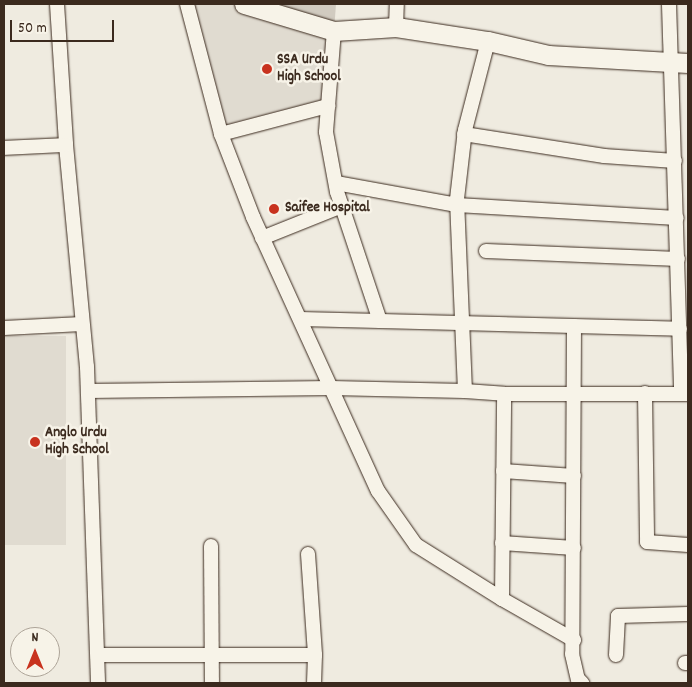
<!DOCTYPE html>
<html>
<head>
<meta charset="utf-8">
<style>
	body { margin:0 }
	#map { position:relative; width:692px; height:687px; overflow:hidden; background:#efebe0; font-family:Dekko,sans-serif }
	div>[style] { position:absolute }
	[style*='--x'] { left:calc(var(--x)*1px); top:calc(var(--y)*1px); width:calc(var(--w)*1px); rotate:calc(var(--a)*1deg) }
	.built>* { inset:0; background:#e0dbd0; transform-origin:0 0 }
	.green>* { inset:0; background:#d1cbc0 }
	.roads { filter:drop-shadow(0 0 1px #3b2a1e) drop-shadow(0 0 1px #3b2a1e) }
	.street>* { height:14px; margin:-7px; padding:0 7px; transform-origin:7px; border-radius:7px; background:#f7f3e8 }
	.secondary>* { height:19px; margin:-9.5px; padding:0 9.5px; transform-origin:9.5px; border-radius:9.5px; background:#f7f3e8 }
	.dots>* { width:14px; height:14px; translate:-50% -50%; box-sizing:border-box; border:2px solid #f7f3e8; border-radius:50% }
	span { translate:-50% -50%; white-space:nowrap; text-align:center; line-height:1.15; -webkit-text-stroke:5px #f7f3e8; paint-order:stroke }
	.poi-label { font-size:15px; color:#3b2a1e; font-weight:700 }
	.left { translate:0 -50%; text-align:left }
	.frame { position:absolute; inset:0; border:5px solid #3b2a1e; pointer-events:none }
	.north { position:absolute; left:10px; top:627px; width:50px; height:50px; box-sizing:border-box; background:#f7f3e8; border:1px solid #aca397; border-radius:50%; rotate:0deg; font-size:14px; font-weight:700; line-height:20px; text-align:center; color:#3b2a1e }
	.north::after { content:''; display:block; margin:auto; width:18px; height:22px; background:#c8321e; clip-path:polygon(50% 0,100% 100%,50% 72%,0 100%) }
	.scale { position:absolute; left:10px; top:20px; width:104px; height:22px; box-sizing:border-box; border:2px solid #3b2a1e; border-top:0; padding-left:6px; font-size:15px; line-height:18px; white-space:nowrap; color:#3b2a1e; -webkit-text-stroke:4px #f7f3e8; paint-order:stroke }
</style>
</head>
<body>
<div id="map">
	<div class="built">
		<div style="clip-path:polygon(187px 4px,244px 4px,334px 31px,328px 106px,221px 134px)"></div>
		<div style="left:66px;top:336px;width:209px;height:62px;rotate:90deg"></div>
	</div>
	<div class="green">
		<div style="clip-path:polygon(244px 4px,336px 4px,334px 31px)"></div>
	</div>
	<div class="roads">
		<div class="street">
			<div style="--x:57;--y:4;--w:141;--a:86.3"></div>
			<div style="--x:66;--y:145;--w:223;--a:84.6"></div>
			<div style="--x:87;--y:367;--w:316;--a:88"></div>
			<div style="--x:187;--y:4;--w:134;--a:75.3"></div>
			<div style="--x:221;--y:134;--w:89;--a:68.9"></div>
			<div style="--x:253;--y:217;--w:301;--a:65.5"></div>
			<div style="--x:378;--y:491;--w:66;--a:54.9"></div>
			<div style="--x:416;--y:545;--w:102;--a:32.1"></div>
			<div style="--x:502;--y:599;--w:83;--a:29.7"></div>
			<div style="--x:669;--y:4;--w:390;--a:88.2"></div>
			<div style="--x:396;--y:27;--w:23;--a:-88"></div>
			<div style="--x:221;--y:134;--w:111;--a:-14.7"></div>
			<div style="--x:464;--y:134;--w:142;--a:8.9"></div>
			<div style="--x:604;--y:156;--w:71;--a:4"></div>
			<div style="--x:4;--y:148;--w:62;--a:-2.8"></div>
			<div style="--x:336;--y:183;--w:123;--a:10.3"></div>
			<div style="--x:457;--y:205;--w:220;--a:3.4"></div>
			<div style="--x:262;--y:238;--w:86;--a:-21.8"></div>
			<div style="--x:486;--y:251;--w:192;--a:2.4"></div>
			<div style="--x:300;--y:319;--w:80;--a:1.4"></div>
			<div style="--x:380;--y:321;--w:136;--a:-108.4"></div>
			<div style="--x:337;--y:192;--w:61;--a:-100.4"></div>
			<div style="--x:326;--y:132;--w:101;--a:-85.5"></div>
			<div style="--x:380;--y:321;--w:300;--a:1.5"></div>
			<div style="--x:574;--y:326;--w:328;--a:90.3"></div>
			<div style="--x:572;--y:654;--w:26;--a:77"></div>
			<div style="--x:578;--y:679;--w:6;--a:45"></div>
			<div style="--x:4;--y:328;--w:78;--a:-2.9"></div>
			<div style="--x:88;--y:391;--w:243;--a:-0.7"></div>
			<div style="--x:331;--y:388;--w:134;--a:1.3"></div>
			<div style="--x:465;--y:391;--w:39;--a:4"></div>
			<div style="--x:504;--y:394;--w:184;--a:0"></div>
			<div style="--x:465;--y:391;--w:192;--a:-92.4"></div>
			<div style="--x:457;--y:199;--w:69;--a:-83.4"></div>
			<div style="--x:465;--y:130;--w:92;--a:-75.5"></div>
			<div style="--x:645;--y:393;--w:149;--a:89.2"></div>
			<div style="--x:647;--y:542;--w:41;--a:4.2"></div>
			<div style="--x:503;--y:471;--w:71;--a:4"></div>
			<div style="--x:502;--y:543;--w:72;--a:4"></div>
			<div style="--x:211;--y:546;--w:137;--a:89.6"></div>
			<div style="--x:308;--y:554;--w:101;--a:86"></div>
			<div style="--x:315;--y:655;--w:28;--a:92"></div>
			<div style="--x:502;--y:599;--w:205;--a:-89.4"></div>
			<div style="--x:98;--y:655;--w:217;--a:0"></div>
			<div style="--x:616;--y:655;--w:39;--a:-87"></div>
			<div style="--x:618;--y:616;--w:70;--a:-1.6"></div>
			<div style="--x:685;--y:663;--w:3;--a:0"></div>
		</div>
		<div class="secondary">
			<div style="--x:244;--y:4;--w:94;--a:16.7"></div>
			<div style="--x:334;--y:31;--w:62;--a:-3.7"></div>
			<div style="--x:396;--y:27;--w:93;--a:8.7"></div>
			<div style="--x:488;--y:41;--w:62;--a:13.1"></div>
			<div style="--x:548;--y:55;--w:140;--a:3.3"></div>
		</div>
	</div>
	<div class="dots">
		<div style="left:267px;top:69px;background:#c8321e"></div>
		<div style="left:274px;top:209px;background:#c8321e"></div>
		<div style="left:35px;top:442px;background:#c8321e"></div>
	</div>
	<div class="poi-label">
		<span class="left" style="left:277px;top:69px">SSA Urdu<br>High School</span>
		<span class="left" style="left:285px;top:209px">Saifee Hospital</span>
		<span class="left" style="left:45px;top:442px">Anglo Urdu<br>High School</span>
	</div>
	<div class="frame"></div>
	<div class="north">N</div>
	<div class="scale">50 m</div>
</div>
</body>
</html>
